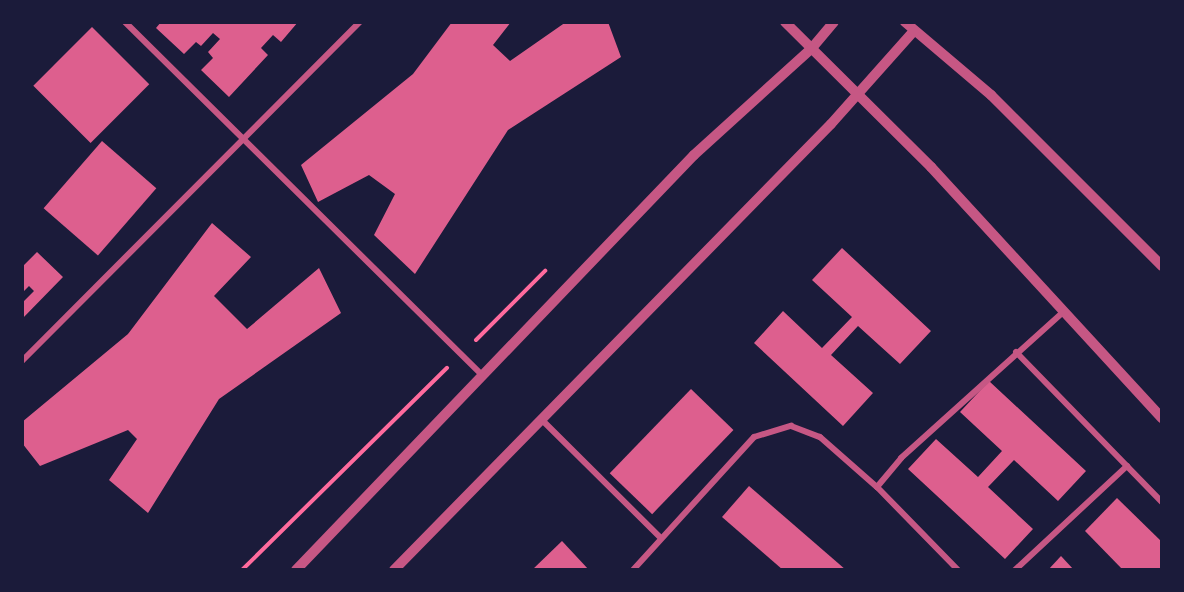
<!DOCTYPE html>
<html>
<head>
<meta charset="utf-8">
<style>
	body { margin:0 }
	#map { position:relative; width:1184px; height:592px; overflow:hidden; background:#1b1b3a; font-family:"Asap Condensed",sans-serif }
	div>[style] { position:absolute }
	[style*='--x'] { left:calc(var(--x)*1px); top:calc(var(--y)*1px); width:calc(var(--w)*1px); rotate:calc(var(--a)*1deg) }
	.building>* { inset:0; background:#dd5f8e; transform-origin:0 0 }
	.path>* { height:4px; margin:-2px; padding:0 2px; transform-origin:2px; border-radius:2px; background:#ff6b9d }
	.minor>* { height:6px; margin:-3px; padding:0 3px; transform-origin:3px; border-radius:3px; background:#c65784 }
	.tertiary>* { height:10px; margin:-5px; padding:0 5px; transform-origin:5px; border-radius:5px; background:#c65784 }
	span { translate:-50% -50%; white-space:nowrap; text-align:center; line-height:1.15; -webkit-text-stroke:6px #1b1b3a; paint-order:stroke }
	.frame { position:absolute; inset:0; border:24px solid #1b1b3a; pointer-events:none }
</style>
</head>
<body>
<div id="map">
	<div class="building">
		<div style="clip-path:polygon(161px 22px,298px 22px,281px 42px,273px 35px,261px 48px,268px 55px,229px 97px,201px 70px,213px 58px,208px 52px,220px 39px,213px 33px,201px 46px,196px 42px,184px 54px,156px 28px)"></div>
		<div style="clip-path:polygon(452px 22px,511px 22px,493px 45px,510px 61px,566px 22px,608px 22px,621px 57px,508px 130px,415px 274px,374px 235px,395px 194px,369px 175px,318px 202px,301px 165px,413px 74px)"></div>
		<div style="left:92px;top:27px;width:81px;height:83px;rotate:45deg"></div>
		<div style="left:102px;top:141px;width:72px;height:89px;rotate:41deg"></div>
		<div style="clip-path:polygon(212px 223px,251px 257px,214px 296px,247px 329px,319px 268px,341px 313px,219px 399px,148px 513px,109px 480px,137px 439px,128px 430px,40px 466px,22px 443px,22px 422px,128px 334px)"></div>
		<div style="clip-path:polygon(842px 248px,931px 331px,900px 364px,858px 326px,831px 355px,873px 393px,843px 426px,754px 343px,783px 311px,822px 348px,852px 317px,812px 280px)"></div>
		<div style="clip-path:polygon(37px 252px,63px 277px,22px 319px,22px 303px,34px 291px,29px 286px,22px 293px,22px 267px)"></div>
		<div style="clip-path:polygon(989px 381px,1086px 471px,1058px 501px,1014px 460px,988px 487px,1033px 529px,1005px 559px,908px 469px,936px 439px,978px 477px,1002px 451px,960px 412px)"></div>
		<div style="left:691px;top:389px;width:59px;height:117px;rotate:44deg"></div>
		<div style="clip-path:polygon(749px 486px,846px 570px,783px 570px,722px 517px)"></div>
		<div style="clip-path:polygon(1117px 498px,1162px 542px,1162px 570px,1123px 570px,1085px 531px)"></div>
		<div style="clip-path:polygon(562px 541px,589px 570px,532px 570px)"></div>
		<div style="clip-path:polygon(1061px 556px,1074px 570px,1048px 570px)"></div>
	</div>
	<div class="path">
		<div style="--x:476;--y:340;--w:98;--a:-45"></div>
		<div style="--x:242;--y:570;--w:288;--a:-44.6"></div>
	</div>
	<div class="minor">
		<div style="--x:125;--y:22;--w:503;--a:44.68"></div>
		<div style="--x:1016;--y:352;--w:209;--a:45.8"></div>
		<div style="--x:22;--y:361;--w:479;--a:-45.1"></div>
		<div style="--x:541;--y:419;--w:169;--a:44.8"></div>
		<div style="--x:633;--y:570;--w:180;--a:-47.7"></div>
		<div style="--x:754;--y:437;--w:39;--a:-17"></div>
		<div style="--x:791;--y:426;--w:31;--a:21"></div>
		<div style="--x:820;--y:437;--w:76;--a:41.3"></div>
		<div style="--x:958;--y:570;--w:116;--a:-134.3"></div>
		<div style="--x:877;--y:487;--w:38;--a:-50"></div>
		<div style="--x:901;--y:458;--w:219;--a:-42"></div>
		<div style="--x:1015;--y:570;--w:153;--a:-42.9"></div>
	</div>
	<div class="tertiary">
		<div style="--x:785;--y:22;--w:206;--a:44.8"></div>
		<div style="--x:931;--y:167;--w:341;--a:47.4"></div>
		<div style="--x:905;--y:22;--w:113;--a:40.3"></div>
		<div style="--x:991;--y:95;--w:242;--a:45"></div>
		<div style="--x:296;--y:570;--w:575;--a:-46.2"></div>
		<div style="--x:694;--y:155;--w:159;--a:-42.2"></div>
		<div style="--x:812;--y:48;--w:34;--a:-50"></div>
		<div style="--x:394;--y:570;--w:624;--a:-45.58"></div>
		<div style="--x:831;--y:124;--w:125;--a:-48.3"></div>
	</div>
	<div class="frame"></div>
</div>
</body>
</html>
